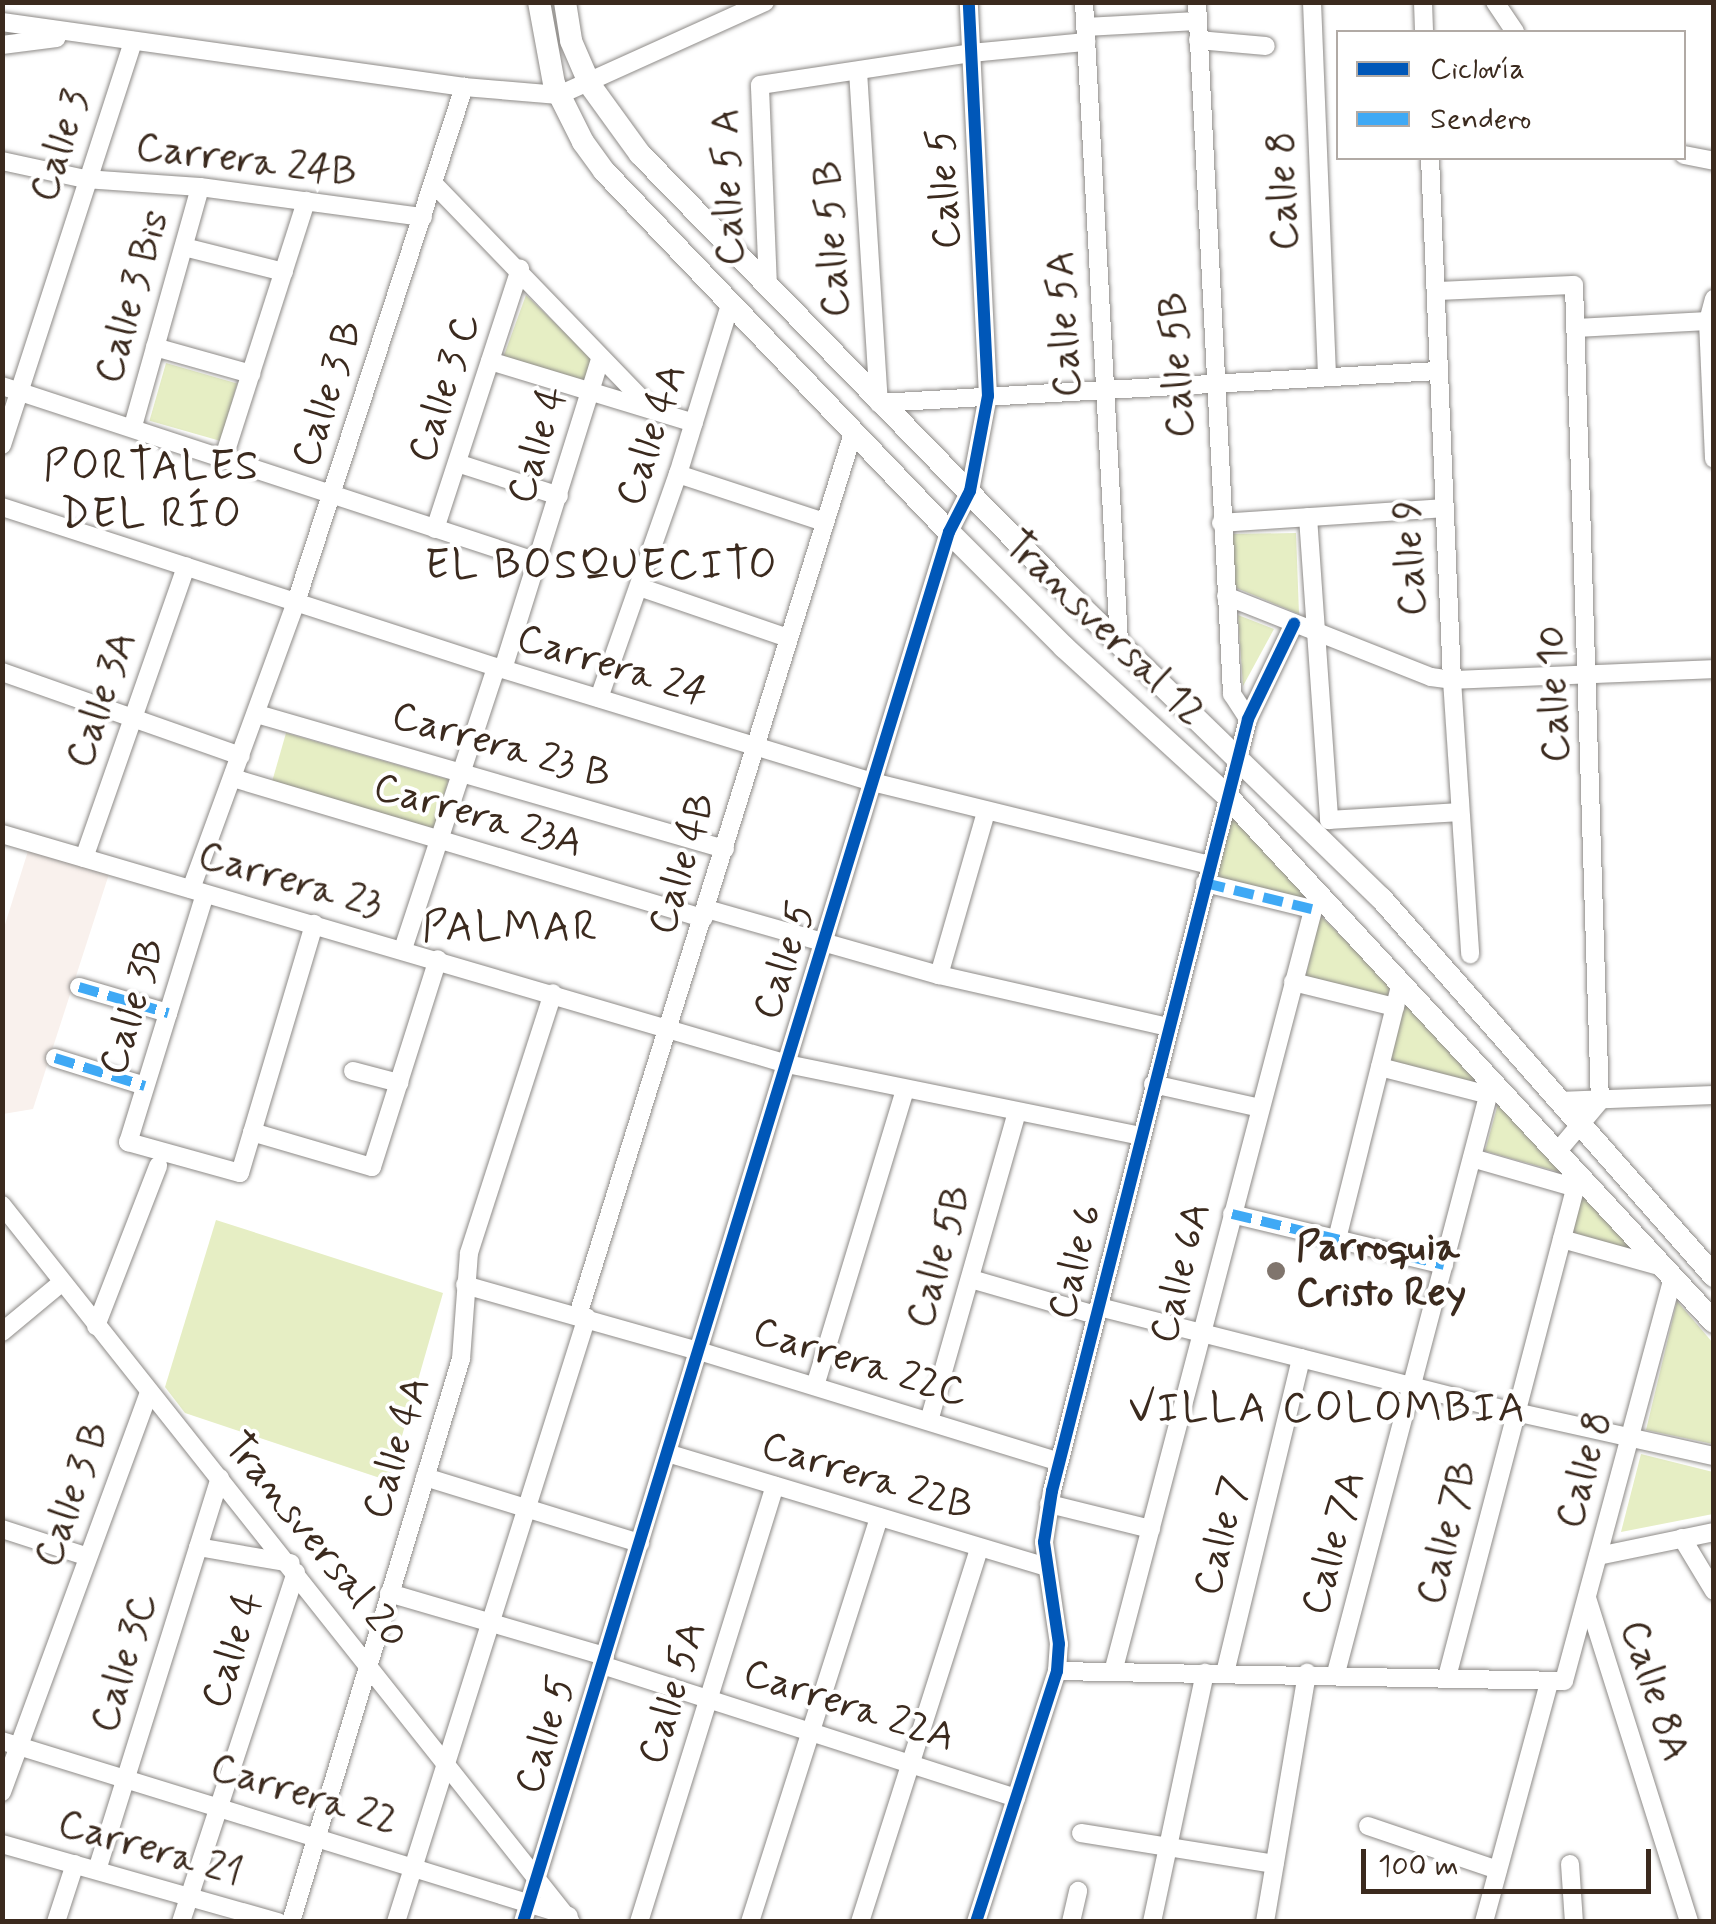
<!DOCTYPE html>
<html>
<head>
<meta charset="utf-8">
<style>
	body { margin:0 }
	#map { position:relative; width:1716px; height:1924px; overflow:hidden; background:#fff; font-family:Mynerve,sans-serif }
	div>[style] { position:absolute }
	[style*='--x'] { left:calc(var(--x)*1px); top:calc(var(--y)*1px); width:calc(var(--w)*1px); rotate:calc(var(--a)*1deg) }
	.built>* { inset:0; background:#f9f1ed }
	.green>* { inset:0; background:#e6eec4; transform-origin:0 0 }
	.roads { filter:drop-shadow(0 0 2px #8e8b88) drop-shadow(0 0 2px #8e8b88) }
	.minor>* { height:18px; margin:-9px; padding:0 9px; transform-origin:9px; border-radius:9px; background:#fff }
	.major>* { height:22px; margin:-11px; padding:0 11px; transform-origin:11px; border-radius:11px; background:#fff }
	.quiet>* { height:10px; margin-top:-5px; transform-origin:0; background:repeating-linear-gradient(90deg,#3fa9f5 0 20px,transparent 0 30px) }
	.cycleway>* { height:12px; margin:-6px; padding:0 6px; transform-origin:6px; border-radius:6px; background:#0057b8 }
	.dots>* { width:28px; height:28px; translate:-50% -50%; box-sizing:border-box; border:5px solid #fff; border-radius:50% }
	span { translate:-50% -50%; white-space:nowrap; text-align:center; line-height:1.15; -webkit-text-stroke:8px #fff; paint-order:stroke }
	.street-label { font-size:40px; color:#3b2a1e }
	.poi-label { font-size:40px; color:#3b2a1e; font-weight:700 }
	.left { translate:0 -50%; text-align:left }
	.neighbourhood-label { font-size:42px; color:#3b2a1e; letter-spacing:2.5px }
	.frame { position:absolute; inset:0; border:5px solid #3b2a1e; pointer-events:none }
	.legend { position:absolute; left:1336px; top:30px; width:350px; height:130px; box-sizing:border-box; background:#fff; border:2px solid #b1aaa5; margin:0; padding:12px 18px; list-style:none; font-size:30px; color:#3b2a1e }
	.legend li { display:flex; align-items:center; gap:20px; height:50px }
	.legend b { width:50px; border:2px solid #b1aaa5 }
	.scale { position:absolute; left:1361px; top:1849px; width:290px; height:45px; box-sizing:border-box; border:5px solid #3b2a1e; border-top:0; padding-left:12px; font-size:30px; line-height:35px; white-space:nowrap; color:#3b2a1e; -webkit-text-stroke:8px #fff; paint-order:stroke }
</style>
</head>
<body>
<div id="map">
	<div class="built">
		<div style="clip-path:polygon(28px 851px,109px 874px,33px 1109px,3px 1114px,3px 931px)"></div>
	</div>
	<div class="green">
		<div style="clip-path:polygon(526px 295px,592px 359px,586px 382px,503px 358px)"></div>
		<div style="left:166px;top:363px;width:74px;height:60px;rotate:16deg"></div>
		<div style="clip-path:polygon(1296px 533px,1299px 614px,1234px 587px,1231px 534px)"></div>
		<div style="clip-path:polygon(1238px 615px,1274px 629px,1243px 686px)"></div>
		<div style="left:286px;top:733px;width:169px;height:51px;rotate:16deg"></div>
		<div style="clip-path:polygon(1231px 816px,1308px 899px,1215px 879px)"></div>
		<div style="clip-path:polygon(1320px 915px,1390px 985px,1388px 997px,1306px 976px)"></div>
		<div style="clip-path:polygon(1404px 1001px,1482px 1087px,1389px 1061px)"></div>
		<div style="clip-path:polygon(1498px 1104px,1566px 1174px,1485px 1151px)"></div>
		<div style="clip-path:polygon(1583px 1190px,1639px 1251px,1572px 1234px)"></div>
		<div style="clip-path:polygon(216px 1220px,443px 1293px,389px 1481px,185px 1413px,165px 1387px)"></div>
		<div style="clip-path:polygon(1677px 1301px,1713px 1343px,1713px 1444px,1646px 1430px)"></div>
		<div style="clip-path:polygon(1641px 1454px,1713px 1472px,1713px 1514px,1621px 1532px)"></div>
	</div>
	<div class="roads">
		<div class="minor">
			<div style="--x:1084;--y:2;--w:641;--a:86.87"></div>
			<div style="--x:1197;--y:2;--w:693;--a:87.1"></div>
			<div style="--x:1232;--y:694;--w:30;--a:57"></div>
			<div style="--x:1312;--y:2;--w:375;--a:87.7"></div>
			<div style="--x:1423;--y:2;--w:30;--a:88"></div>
			<div style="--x:1495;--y:2;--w:36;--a:56"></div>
			<div style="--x:2;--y:22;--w:467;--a:8"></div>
			<div style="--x:464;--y:87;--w:95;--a:4.8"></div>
			<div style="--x:559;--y:95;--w:226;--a:-24.3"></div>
			<div style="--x:1085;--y:27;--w:112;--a:-3.1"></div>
			<div style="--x:1198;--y:40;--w:68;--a:5"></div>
			<div style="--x:2;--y:45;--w:55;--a:-7.3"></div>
			<div style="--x:858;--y:71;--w:333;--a:86.4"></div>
			<div style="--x:879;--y:403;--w:560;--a:-3.28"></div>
			<div style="--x:1684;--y:155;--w:31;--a:11"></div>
			<div style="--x:1430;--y:158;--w:522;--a:87.59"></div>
			<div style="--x:1452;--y:680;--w:275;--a:86.2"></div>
			<div style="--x:2;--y:161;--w:85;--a:12.2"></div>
			<div style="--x:85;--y:179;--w:115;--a:4"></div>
			<div style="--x:200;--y:187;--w:225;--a:7.7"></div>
			<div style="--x:433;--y:183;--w:315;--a:46"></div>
			<div style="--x:184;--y:247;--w:103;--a:14"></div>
			<div style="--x:768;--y:287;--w:202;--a:-92.3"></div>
			<div style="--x:760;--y:85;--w:213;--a:-8.6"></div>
			<div style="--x:971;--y:53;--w:116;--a:-5.5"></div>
			<div style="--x:1436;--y:291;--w:138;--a:-2.5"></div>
			<div style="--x:1574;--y:285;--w:816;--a:88.18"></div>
			<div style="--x:1600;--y:1101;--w:67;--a:130.1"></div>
			<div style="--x:1708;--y:321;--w:138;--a:87.5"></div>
			<div style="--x:1576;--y:328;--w:132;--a:-3"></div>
			<div style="--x:1708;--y:321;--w:23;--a:-75"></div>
			<div style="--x:155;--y:347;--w:100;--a:15.7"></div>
			<div style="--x:490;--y:361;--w:213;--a:16.9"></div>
			<div style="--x:2;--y:386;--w:564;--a:18.18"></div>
			<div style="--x:133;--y:426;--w:248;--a:-74.3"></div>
			<div style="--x:2;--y:445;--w:425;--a:-72"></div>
			<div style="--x:224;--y:457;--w:269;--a:-72.2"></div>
			<div style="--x:457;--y:463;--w:107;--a:17.9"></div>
			<div style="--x:678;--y:474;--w:154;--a:18.2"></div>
			<div style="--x:2;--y:507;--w:519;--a:17.95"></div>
			<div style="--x:496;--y:667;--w:397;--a:17"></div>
			<div style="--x:876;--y:783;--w:343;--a:13.8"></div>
			<div style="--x:1308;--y:517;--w:304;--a:86"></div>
			<div style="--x:1329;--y:820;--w:131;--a:-3.5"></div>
			<div style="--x:1221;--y:523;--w:224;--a:-3.8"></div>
			<div style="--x:435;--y:529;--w:274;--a:-71.9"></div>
			<div style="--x:639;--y:587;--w:157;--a:18.9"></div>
			<div style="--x:1226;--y:596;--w:220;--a:21.6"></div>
			<div style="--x:1431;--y:677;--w:21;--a:8"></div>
			<div style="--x:1452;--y:680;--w:262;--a:-2.4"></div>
			<div style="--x:503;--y:669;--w:327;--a:-72.6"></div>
			<div style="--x:2;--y:672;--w:253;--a:19.4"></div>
			<div style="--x:599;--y:698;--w:238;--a:-70.6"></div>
			<div style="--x:678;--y:474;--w:177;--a:-72.9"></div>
			<div style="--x:257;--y:714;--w:487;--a:16.1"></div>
			<div style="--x:233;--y:778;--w:491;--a:16.6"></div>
			<div style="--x:2;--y:834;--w:818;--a:16.33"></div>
			<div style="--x:787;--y:1064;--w:360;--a:11.5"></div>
			<div style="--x:84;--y:858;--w:309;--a:-70.7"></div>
			<div style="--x:1205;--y:883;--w:110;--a:13.7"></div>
			<div style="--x:191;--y:889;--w:306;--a:-69.9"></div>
			<div style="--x:296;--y:602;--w:542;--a:-71.93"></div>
			<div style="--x:205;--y:894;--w:260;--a:107.2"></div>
			<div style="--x:128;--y:1142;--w:116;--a:15.5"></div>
			<div style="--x:240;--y:1173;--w:260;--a:-73.4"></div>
			<div style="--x:707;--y:909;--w:241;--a:15.9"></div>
			<div style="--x:939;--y:975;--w:235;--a:12.8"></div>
			<div style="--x:403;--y:949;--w:297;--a:-71.7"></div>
			<div style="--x:939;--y:975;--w:170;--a:-73.9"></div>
			<div style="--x:1293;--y:982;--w:105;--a:13.8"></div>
			<div style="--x:79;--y:987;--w:93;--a:16.3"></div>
			<div style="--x:55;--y:1058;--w:94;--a:17.3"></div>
			<div style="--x:1380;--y:1067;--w:113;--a:14.4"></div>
			<div style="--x:353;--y:1071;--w:48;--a:14.6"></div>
			<div style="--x:1153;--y:1084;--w:110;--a:12.6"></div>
			<div style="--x:1558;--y:1101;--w:156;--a:-2.2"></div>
			<div style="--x:252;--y:1132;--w:125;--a:16.3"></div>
			<div style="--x:372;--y:1167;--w:218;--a:-72.4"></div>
			<div style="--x:1472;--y:1158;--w:108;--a:16.1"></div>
			<div style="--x:2;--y:1205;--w:915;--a:51.57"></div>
			<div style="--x:1232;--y:1214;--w:218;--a:13.5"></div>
			<div style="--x:1337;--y:1239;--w:264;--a:-76"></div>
			<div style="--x:1562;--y:1239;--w:104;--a:15.6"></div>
			<div style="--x:971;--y:1279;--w:130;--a:16.1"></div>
			<div style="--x:465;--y:1285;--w:243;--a:15.8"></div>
			<div style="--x:699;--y:1351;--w:377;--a:17.1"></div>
			<div style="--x:1099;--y:1307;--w:429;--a:14.2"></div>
			<div style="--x:1515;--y:1412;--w:204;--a:12.5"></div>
			<div style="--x:578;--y:1315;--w:924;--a:-72.68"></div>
			<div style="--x:96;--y:1326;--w:172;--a:-68.8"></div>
			<div style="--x:2;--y:1332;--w:77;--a:-39.7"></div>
			<div style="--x:815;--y:1386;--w:310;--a:-73.1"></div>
			<div style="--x:929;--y:1421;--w:320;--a:-74.1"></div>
			<div style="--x:667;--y:1453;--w:396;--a:16.7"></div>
			<div style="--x:425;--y:1477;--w:225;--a:17.1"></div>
			<div style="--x:1049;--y:1504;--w:105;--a:13.8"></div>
			<div style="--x:2;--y:1529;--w:90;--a:18"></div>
			<div style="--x:1682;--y:1538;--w:62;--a:58.9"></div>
			<div style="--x:198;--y:1547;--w:94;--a:9.8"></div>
			<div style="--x:1598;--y:1556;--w:118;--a:-11.7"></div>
			<div style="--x:389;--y:1593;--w:225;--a:16.3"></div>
			<div style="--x:1587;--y:1598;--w:340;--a:72.5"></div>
			<div style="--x:602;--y:1665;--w:435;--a:17.8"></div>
			<div style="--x:1057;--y:1671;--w:507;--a:1.13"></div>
			<div style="--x:1564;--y:1681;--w:418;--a:-74.9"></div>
			<div style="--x:1113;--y:1672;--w:807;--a:-75.29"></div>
			<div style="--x:1225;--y:1673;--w:324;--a:-76.4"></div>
			<div style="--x:1336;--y:1673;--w:612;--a:-75.24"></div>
			<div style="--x:1447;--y:1677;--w:520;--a:-75.3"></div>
			<div style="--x:2;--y:1741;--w:593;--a:17.15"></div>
			<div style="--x:2;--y:1792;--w:426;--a:-69.8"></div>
			<div style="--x:1368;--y:1826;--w:137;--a:18.7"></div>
			<div style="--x:1081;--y:1833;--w:196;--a:9.1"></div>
			<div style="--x:2;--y:1844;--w:287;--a:15.8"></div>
			<div style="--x:1570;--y:1864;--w:58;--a:86.1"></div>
			<div style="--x:97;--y:1870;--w:411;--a:-72.6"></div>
			<div style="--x:56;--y:1922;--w:61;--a:-71.9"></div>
			<div style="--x:181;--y:1922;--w:368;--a:-71.8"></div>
			<div style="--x:291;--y:1922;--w:588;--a:-73.2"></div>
			<div style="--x:461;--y:1359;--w:106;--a:-85.7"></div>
			<div style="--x:469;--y:1253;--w:273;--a:-72.1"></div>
			<div style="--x:396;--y:1922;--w:634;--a:-72.48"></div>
			<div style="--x:523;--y:1922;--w:1454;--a:-72.96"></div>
			<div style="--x:949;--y:532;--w:46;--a:-62.9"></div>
			<div style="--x:970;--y:491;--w:97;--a:-79.3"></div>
			<div style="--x:988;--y:396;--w:394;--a:-92.8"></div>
			<div style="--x:639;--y:1922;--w:457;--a:-72.7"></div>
			<div style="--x:750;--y:1922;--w:425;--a:-72.3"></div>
			<div style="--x:860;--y:1922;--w:392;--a:-72.3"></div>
			<div style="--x:976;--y:1922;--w:264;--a:-72.1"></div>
			<div style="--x:1057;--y:1671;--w:27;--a:-86"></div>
			<div style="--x:1059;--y:1644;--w:103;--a:-98.4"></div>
			<div style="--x:1044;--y:1542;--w:52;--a:-81.1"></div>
			<div style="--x:1052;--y:1491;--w:796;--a:-75.75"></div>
			<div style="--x:1248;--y:719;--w:106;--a:-64.2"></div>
			<div style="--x:1071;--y:1922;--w:32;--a:-77"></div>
			<div style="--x:1152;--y:1922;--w:255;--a:-78"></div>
			<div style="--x:1265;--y:1922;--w:253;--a:-80.4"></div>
			<div style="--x:1484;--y:1922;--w:249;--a:-74.8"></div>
		</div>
		<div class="major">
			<div style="--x:539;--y:2;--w:83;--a:79.6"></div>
			<div style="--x:554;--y:84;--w:65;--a:63.4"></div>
			<div style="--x:583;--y:142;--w:36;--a:54"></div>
			<div style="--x:604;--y:171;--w:499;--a:46.3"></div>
			<div style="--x:949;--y:532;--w:163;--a:45"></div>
			<div style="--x:1064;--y:647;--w:222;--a:42.4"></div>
			<div style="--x:1228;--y:797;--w:715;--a:47.21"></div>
			<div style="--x:565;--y:2;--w:39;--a:81"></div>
			<div style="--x:571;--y:41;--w:48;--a:66.6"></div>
			<div style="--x:590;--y:85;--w:85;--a:54.1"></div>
			<div style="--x:640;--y:154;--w:608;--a:45.8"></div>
			<div style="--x:1064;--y:590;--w:442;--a:44.2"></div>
			<div style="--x:1381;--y:898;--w:504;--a:48.62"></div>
		</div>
	</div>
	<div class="quiet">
		<div style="--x:1205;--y:883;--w:110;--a:13.7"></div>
		<div style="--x:79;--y:987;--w:93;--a:16.3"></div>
		<div style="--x:55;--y:1058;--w:94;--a:17.3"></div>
		<div style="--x:1232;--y:1214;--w:218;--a:13.5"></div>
	</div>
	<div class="cycleway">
		<div style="--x:523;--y:1922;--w:1454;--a:-72.96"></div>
		<div style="--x:949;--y:532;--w:46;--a:-62.9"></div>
		<div style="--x:970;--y:491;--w:97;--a:-79.3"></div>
		<div style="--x:988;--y:396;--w:394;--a:-92.8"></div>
		<div style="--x:976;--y:1922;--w:264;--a:-72.1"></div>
		<div style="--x:1057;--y:1671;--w:27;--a:-86"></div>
		<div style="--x:1059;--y:1644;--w:103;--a:-98.4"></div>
		<div style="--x:1044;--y:1542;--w:52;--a:-81.1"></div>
		<div style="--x:1052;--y:1491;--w:796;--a:-75.75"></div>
		<div style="--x:1248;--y:719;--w:106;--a:-64.2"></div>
	</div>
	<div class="dots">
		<div style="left:1276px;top:1271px;background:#80756d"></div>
	</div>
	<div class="street-label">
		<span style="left:61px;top:146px;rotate:-72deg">Calle 3</span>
		<span style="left:246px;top:161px;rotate:7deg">Carrera 24B</span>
		<span style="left:729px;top:187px;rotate:-92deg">Calle 5 A</span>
		<span style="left:945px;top:189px;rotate:-93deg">Calle 5</span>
		<span style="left:1284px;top:191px;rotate:-92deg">Calle 8</span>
		<span style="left:833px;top:239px;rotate:-93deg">Calle 5 B</span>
		<span style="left:133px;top:297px;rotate:-74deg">Calle 3 Bis</span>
		<span style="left:1065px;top:324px;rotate:-93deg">Calle 5A</span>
		<span style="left:1178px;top:365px;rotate:-93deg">Calle 5B</span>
		<span style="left:445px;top:388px;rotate:-72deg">Calle 3 C</span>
		<span style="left:328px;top:394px;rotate:-72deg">Calle 3 B</span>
		<span style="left:652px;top:435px;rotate:-72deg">Calle 4A</span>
		<span style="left:538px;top:445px;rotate:-73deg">Calle 4</span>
		<span style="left:1411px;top:558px;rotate:-93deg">Calle 9</span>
		<span style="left:1104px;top:629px;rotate:44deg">Transversal 12</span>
		<span style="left:612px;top:666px;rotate:17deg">Carrera 24</span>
		<span style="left:1555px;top:694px;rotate:-92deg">Calle 10</span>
		<span style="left:102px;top:700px;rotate:-71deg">Calle 3A</span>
		<span style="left:501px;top:746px;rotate:16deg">Carrera 23 B</span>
		<span style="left:478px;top:816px;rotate:16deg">Carrera 23A</span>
		<span style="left:683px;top:864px;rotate:-73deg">Calle 4B</span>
		<span style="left:290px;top:881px;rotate:16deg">Carrera 23</span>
		<span style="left:785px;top:961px;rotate:-72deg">Calle 5</span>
		<span style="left:133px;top:1007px;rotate:-73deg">Calle 3B</span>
		<span style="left:940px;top:1257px;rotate:-74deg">Calle 5B</span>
		<span style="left:1076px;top:1262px;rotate:-76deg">Calle 6</span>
		<span style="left:1181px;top:1273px;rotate:-76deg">Calle 6A</span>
		<span style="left:860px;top:1363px;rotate:17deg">Carrera 22C</span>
		<span style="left:397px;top:1448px;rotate:-73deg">Calle 4A</span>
		<span style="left:1585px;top:1470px;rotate:-75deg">Calle 8</span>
		<span style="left:867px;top:1477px;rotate:17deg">Carrera 22B</span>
		<span style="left:73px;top:1495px;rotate:-70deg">Calle 3 B</span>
		<span style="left:1448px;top:1533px;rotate:-76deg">Calle 7B</span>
		<span style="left:1222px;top:1536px;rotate:-76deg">Calle 7</span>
		<span style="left:315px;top:1541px;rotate:51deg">Transversal 20</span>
		<span style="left:1334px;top:1543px;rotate:-75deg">Calle 7A</span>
		<span style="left:233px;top:1650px;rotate:-72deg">Calle 4</span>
		<span style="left:125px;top:1663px;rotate:-73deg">Calle 3C</span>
		<span style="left:1654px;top:1691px;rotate:72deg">Calle 8A</span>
		<span style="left:673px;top:1693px;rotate:-73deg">Calle 5A</span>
		<span style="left:849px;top:1706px;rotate:18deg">Carrera 22A</span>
		<span style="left:546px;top:1735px;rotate:-73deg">Calle 5</span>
		<span style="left:304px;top:1795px;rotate:17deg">Carrera 22</span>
		<span style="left:150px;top:1849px;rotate:16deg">Carrera 21</span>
	</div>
	<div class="poi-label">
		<span class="left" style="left:1296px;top:1271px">Parroquia<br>Cristo Rey</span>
	</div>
	<div class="neighbourhood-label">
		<span style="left:152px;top:492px">PORTALES<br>DEL RÍO</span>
		<span style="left:602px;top:567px">EL BOSQUECITO</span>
		<span style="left:511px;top:929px">PALMAR</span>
		<span style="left:1328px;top:1410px">VILLA COLOMBIA</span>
	</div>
	<div class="frame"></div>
	<ul class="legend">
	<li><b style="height:12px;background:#0057b8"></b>Ciclovía</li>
	<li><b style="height:12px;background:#3fa9f5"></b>Sendero</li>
	</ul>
	<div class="scale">100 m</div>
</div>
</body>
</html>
